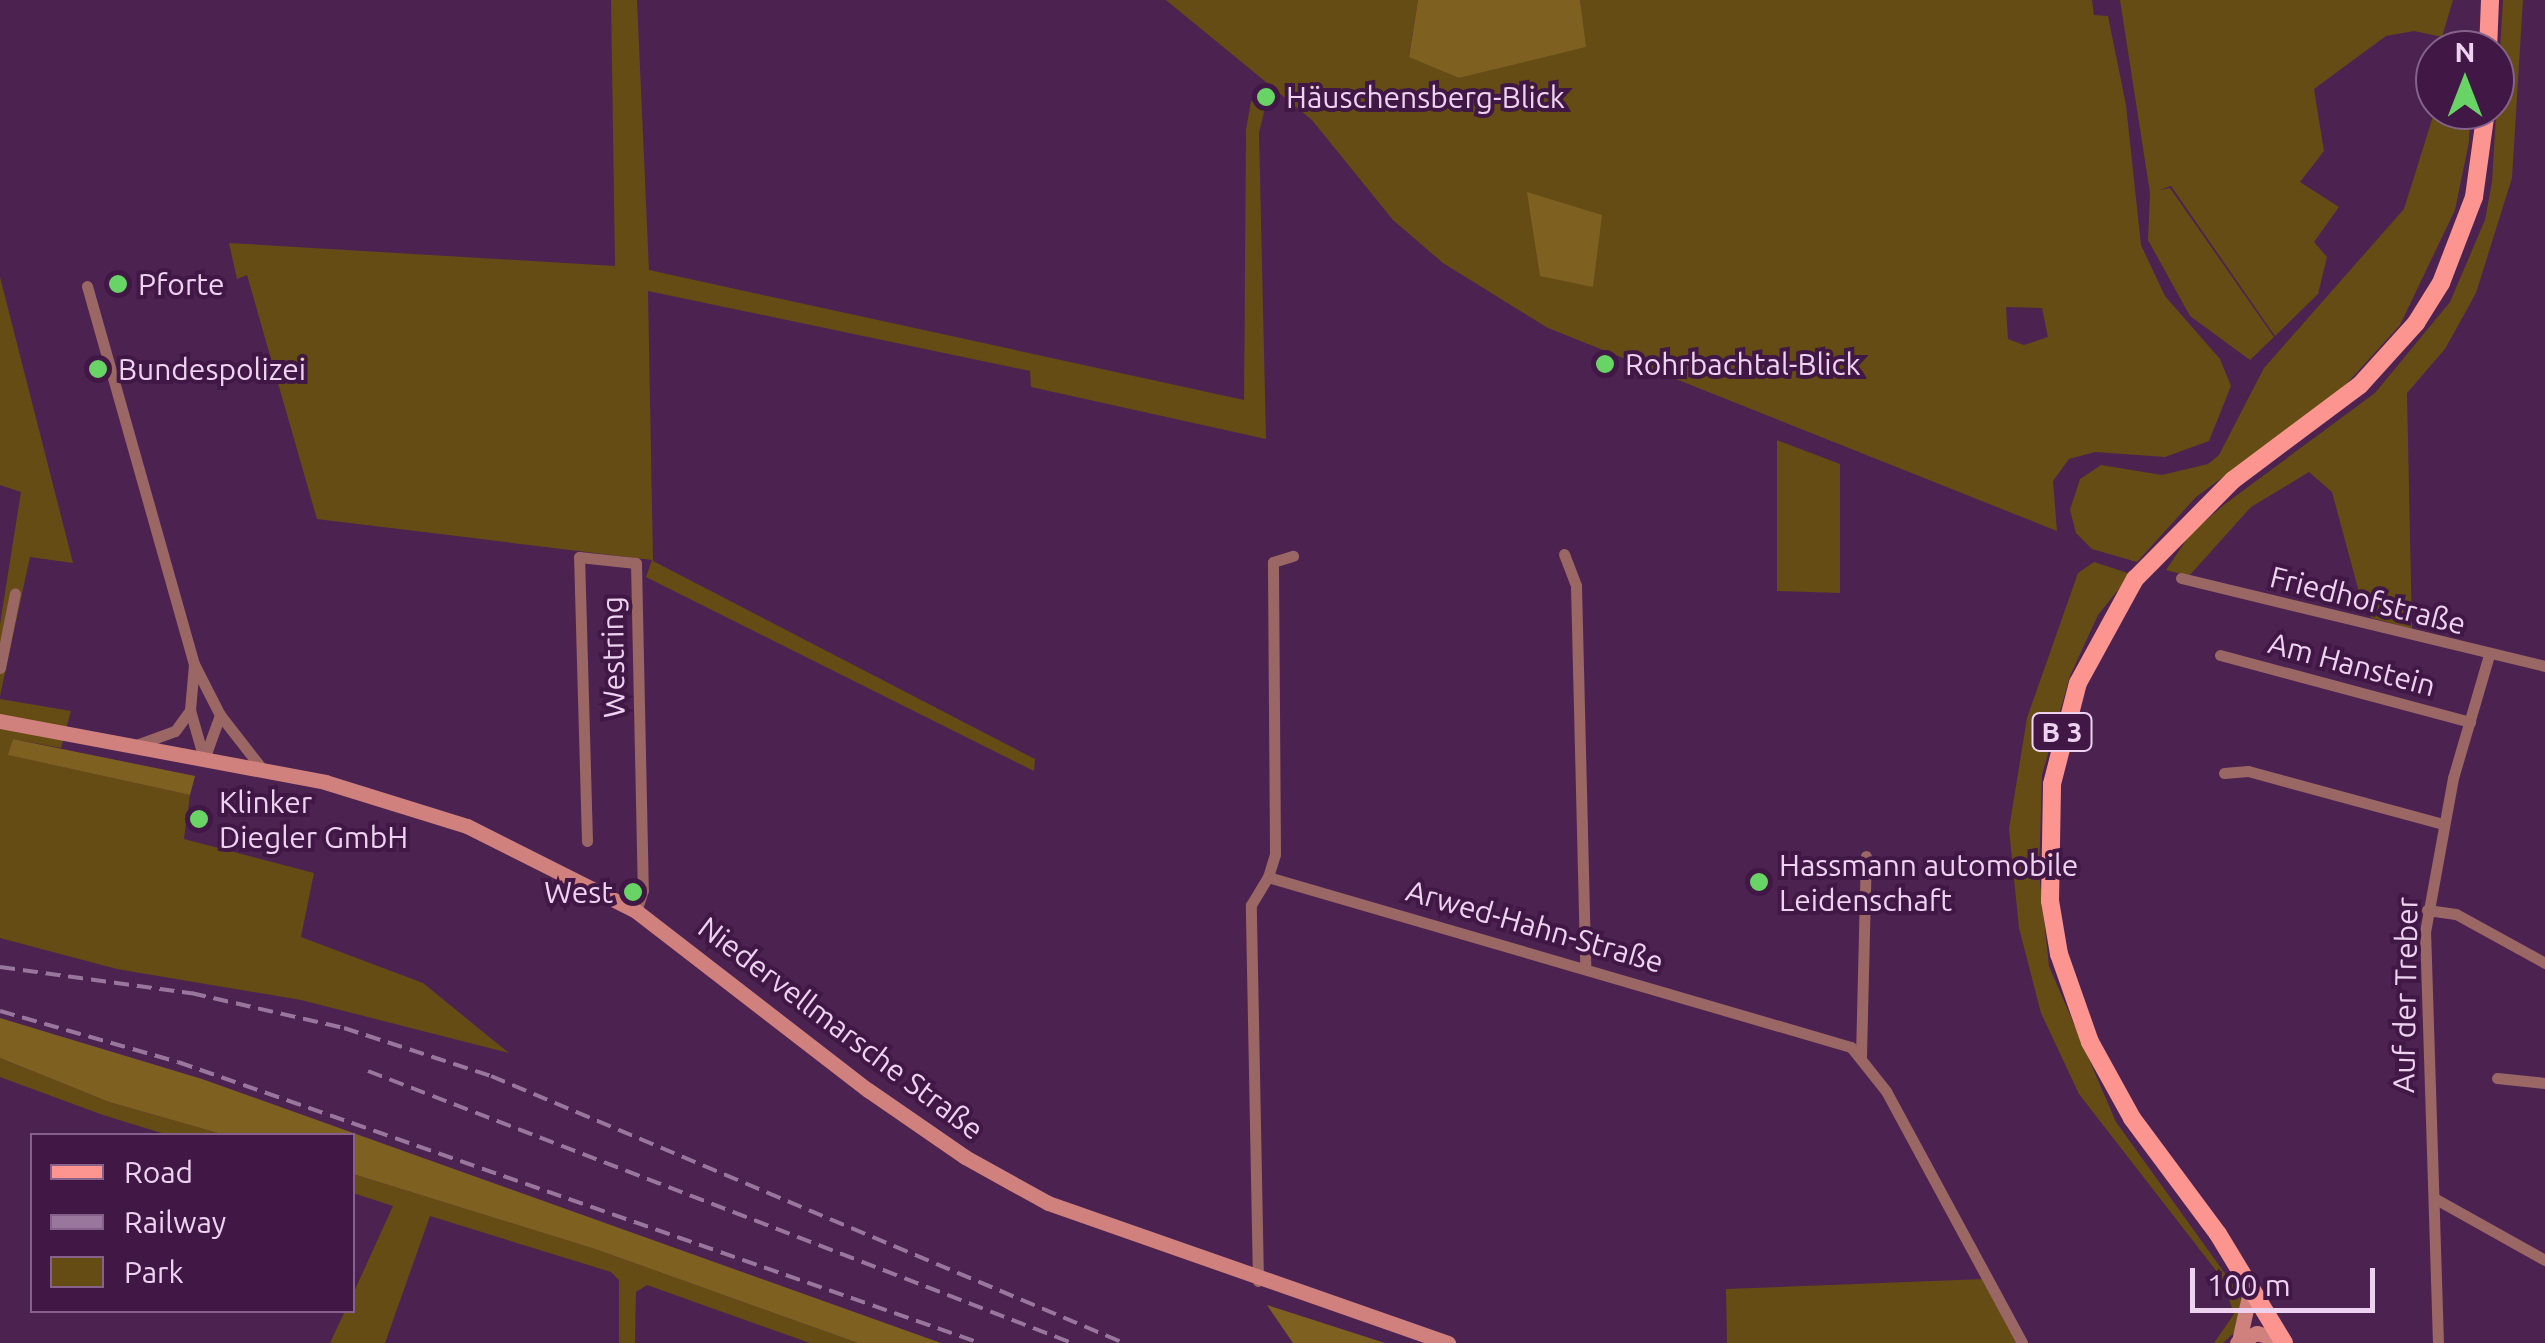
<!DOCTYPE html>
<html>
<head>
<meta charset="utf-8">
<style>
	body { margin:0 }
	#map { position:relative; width:2545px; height:1343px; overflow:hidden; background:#4c2251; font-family:Ubuntu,sans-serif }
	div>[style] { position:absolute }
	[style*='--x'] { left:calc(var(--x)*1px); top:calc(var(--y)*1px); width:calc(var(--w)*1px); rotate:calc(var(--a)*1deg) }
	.green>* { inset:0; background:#644c14 }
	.forest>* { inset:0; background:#7e6121 }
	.minor>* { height:11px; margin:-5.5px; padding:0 5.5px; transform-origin:5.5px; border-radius:5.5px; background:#9a6764 }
	.secondary>* { height:15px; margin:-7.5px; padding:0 7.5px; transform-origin:7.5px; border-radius:7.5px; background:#d1817d }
	.primary>* { height:18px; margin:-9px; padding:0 9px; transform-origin:9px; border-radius:9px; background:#fc9590 }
	.rail>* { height:4px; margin-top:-2px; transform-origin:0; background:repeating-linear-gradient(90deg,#99779d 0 15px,transparent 0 23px) }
	.dots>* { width:28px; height:28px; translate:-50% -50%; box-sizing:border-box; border:5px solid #411746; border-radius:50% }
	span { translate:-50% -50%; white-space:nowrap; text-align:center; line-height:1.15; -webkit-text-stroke:8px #411746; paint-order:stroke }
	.shield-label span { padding:2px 8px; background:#411746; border:2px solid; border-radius:8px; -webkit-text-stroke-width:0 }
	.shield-label { font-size:28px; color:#edd3ef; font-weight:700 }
	.poi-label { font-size:30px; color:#edd3ef }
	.left { translate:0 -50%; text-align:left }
	.right { translate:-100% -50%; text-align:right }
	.street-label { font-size:30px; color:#edd3ef }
	.legend { position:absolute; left:30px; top:1133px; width:325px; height:180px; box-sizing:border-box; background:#411746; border:2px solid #86628a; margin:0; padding:12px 18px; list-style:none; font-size:30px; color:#edd3ef }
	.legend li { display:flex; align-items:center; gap:20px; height:50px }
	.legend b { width:50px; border:2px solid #86628a }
	.north { position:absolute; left:2415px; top:30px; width:100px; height:100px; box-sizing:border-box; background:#411746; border:2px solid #86628a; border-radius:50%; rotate:0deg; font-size:28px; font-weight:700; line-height:40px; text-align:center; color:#edd3ef }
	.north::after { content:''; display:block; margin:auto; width:35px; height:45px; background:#68d465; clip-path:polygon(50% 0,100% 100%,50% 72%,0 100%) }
	.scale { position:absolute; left:2190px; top:1268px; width:185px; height:45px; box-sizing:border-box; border:5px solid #edd3ef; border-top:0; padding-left:12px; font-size:30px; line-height:35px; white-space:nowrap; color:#edd3ef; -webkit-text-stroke:8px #411746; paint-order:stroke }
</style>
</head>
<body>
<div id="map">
	<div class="green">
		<div style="clip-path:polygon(611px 0,637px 0,649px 270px,1244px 400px,1246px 130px,1251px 101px,1265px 108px,1259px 133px,1266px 439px,1031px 387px,1030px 371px,648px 291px,653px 561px,1035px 759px,1034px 771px,646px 577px,652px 560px,317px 519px,247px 275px,237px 279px,229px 243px,615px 266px)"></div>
		<div style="clip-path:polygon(evenodd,1166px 0,1418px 0,1409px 56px,1459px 78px,1585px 47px,1580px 0,2092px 0,2094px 15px,2108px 16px,2126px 105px,2141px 245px,2165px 296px,2220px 359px,2231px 386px,2209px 441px,2165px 457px,2095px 452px,2069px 459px,2053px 481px,2057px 531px,1548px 328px,1443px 263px,1393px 220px,1312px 120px,1166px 0,2006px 307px,2042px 308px,2048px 337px,2024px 345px,2008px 339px,2006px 307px)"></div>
		<div style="clip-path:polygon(2120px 0,2453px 0,2442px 37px,2414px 31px,2386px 36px,2314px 89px,2324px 151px,2300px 182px,2339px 207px,2314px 242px,2327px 257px,2318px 294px,2275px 336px,2171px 186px,2159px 190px,2170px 188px,2274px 337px,2250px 360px,2190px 316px,2148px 240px,2150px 193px)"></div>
		<div style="clip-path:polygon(2503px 0,2523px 0,2512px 178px,2476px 293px,2445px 349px,2407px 393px,2412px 629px,2372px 618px,2363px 607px,2332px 492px,2309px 472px,2251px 507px,2189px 576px,2166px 570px,2191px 533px,2225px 504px,2375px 393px,2450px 302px,2485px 220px,2492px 182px)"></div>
		<div style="clip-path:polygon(2435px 110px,2470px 110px,2469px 142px,2455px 210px,2400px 325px,2341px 390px,2196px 497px,2137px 562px,2092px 549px,2076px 533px,2070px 510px,2080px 479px,2101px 465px,2162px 475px,2208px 464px,2219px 455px,2264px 368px,2404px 209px)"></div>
		<div style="clip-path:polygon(0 277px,73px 563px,30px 557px,0 696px,0 624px,21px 492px,0 485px)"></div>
		<div style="clip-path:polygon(1777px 440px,1840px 464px,1840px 593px,1777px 591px)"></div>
		<div style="clip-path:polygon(2094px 562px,2131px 574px,2098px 615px,2070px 676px,2042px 775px,2039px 872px,2049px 966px,2116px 1122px,2239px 1293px,2243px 1307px,2235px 1332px,2223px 1343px,2214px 1343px,2234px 1314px,2221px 1277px,2079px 1094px,2041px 1013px,2019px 928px,2009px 829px,2027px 718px,2078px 573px)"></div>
		<div style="clip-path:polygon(0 699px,71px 711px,61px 748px,13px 739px,9px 755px,190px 795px,184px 839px,314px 873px,301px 937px,423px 983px,509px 1053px,301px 1000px,117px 969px,0 938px)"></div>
		<div style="clip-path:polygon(0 1058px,109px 1102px,225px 1135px,168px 1135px,103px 1115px,0 1077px)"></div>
		<div style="clip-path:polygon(353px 1174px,595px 1249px,858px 1343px,810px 1343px,647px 1285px,636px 1292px,635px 1343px,619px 1343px,619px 1280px,611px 1272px,430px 1216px,385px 1343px,330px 1343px,345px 1311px,352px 1310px,353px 1294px,393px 1206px,353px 1193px)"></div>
		<div style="clip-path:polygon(1984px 1279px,2022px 1343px,1727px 1343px,1726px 1289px)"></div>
	</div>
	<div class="forest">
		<div style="clip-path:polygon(1418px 0,1580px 0,1586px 47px,1459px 78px,1409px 57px)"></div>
		<div style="clip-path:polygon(1527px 192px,1602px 215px,1593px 287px,1540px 276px)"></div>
		<div style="clip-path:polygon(13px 739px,195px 776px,190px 795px,8px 755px)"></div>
		<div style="clip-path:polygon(0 1018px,202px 1079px,941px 1343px,858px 1343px,595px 1249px,353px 1174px,352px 1136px,225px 1135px,109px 1102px,0 1058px)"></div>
		<div style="clip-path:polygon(1267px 1305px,1385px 1343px,1293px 1343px)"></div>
	</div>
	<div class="minor">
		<div style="--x:87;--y:286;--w:393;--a:74.2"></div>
		<div style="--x:194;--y:664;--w:57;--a:63"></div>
		<div style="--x:220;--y:715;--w:70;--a:52"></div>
		<div style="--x:1564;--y:554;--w:34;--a:69"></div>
		<div style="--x:1576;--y:586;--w:380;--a:88.6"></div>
		<div style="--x:2181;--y:578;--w:374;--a:13.6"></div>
		<div style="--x:2220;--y:655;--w:259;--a:15"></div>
		<div style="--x:0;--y:668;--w:76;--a:-78.7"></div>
		<div style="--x:190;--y:710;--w:51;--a:74.1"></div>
		<div style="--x:139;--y:744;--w:38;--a:-20"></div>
		<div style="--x:175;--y:731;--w:26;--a:-54"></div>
		<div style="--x:190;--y:710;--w:46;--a:-85"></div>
		<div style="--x:204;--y:759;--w:47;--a:-70"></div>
		<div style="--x:2224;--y:773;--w:24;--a:-5"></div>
		<div style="--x:2248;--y:771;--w:202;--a:15.2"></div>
		<div style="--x:587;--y:841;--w:284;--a:-91.6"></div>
		<div style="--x:579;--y:557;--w:57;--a:6"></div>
		<div style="--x:636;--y:563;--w:327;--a:88.8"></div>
		<div style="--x:643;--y:890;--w:22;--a:108"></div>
		<div style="--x:1268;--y:877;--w:24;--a:-73"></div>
		<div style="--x:1275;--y:854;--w:292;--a:-90.4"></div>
		<div style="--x:1273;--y:562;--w:21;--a:-17"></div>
		<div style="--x:2427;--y:910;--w:29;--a:8"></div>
		<div style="--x:2456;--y:914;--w:102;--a:28.8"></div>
		<div style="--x:1861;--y:1056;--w:200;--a:-88.6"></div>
		<div style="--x:2497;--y:1078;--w:48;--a:5.9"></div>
		<div style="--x:2434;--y:1198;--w:127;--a:29.2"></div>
		<div style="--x:1258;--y:1281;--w:376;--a:-91.1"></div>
		<div style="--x:1251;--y:905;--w:33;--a:-59"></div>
		<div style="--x:1268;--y:877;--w:607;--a:16.26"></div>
		<div style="--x:1851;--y:1047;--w:56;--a:51.5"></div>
		<div style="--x:1886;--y:1091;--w:286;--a:61.6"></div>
		<div style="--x:2438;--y:1343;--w:411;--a:-91.8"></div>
		<div style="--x:2425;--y:932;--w:157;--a:-79.7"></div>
		<div style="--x:2453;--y:778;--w:128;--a:-73.7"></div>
	</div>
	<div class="secondary">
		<div style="--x:0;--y:721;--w:331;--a:10.6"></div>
		<div style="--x:325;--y:782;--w:149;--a:17.2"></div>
		<div style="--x:467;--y:826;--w:189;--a:26.7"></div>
		<div style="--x:636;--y:911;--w:293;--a:37.7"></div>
		<div style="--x:868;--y:1090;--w:118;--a:34.6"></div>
		<div style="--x:965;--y:1157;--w:95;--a:29"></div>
		<div style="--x:1048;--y:1203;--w:424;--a:19.3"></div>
		<div style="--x:2239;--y:1341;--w:55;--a:-77.5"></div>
		<div style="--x:2237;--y:1343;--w:22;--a:-27"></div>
		<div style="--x:2257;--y:1333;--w:27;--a:17"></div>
	</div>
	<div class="primary">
		<div style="--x:2488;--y:50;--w:50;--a:-87.7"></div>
		<div style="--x:2284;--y:1343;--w:127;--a:-121.2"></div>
		<div style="--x:2218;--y:1234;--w:144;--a:-126.6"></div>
		<div style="--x:2132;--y:1118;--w:87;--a:-118.9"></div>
		<div style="--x:2090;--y:1042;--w:93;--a:-109.4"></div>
		<div style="--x:2059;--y:954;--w:54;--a:-99.6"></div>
		<div style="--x:2050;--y:901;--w:117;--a:-89"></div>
		<div style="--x:2052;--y:784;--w:104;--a:-75.6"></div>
		<div style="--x:2078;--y:683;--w:119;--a:-61.3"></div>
		<div style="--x:2135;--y:579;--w:139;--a:-45.3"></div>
		<div style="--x:2233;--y:480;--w:159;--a:-36.8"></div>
		<div style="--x:2360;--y:385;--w:84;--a:-47.9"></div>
		<div style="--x:2416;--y:323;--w:47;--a:-58"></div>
		<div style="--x:2441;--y:283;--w:92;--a:-69"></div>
		<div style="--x:2474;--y:197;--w:88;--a:-82.1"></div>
	</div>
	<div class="rail">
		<div style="--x:0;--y:967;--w:193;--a:7.8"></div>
		<div style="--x:191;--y:993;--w:157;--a:12.9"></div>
		<div style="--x:344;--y:1028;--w:155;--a:18.1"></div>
		<div style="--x:491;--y:1076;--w:687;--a:22.87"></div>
		<div style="--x:0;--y:1011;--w:185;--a:16"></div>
		<div style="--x:178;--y:1062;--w:850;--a:19.31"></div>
		<div style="--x:368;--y:1071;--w:755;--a:21.12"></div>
	</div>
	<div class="dots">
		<div style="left:1266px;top:97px;background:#68d465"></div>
		<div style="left:118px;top:284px;background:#68d465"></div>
		<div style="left:1605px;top:364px;background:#68d465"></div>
		<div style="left:98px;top:369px;background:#68d465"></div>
		<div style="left:199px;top:819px;background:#68d465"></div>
		<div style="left:1759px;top:882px;background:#68d465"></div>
		<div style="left:633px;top:892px;background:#68d465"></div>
	</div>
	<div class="shield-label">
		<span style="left:2062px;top:732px">B 3</span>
	</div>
	<div class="poi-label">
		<span class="left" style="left:1286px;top:97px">Häuschensberg-Blick</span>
		<span class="left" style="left:138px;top:284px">Pforte</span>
		<span class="left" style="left:1625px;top:364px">Rohrbachtal-Blick</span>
		<span class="left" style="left:118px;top:369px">Bundespolizei</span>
		<span class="left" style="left:219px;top:819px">Klinker<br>Diegler GmbH</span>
		<span class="left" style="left:1779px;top:882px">Hassmann automobile<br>Leidenschaft</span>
		<span class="right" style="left:613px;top:892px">West</span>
	</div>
	<div class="street-label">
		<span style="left:2368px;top:600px;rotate:14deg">Friedhofstraße</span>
		<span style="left:613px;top:657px;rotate:-91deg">Westring</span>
		<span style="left:2352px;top:664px;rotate:15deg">Am Hanstein</span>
		<span style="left:1535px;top:926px;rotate:16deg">Arwed-Hahn-Straße</span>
		<span style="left:2405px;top:995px;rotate:-89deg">Auf der Treber</span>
		<span style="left:841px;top:1028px;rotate:37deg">Niedervellmarsche Straße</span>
	</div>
	<ul class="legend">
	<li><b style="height:12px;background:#fc9590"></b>Road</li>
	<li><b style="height:12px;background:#99779d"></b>Railway</li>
	<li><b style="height:28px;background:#644c14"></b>Park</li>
	</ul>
	<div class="north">N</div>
	<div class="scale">100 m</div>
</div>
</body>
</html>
